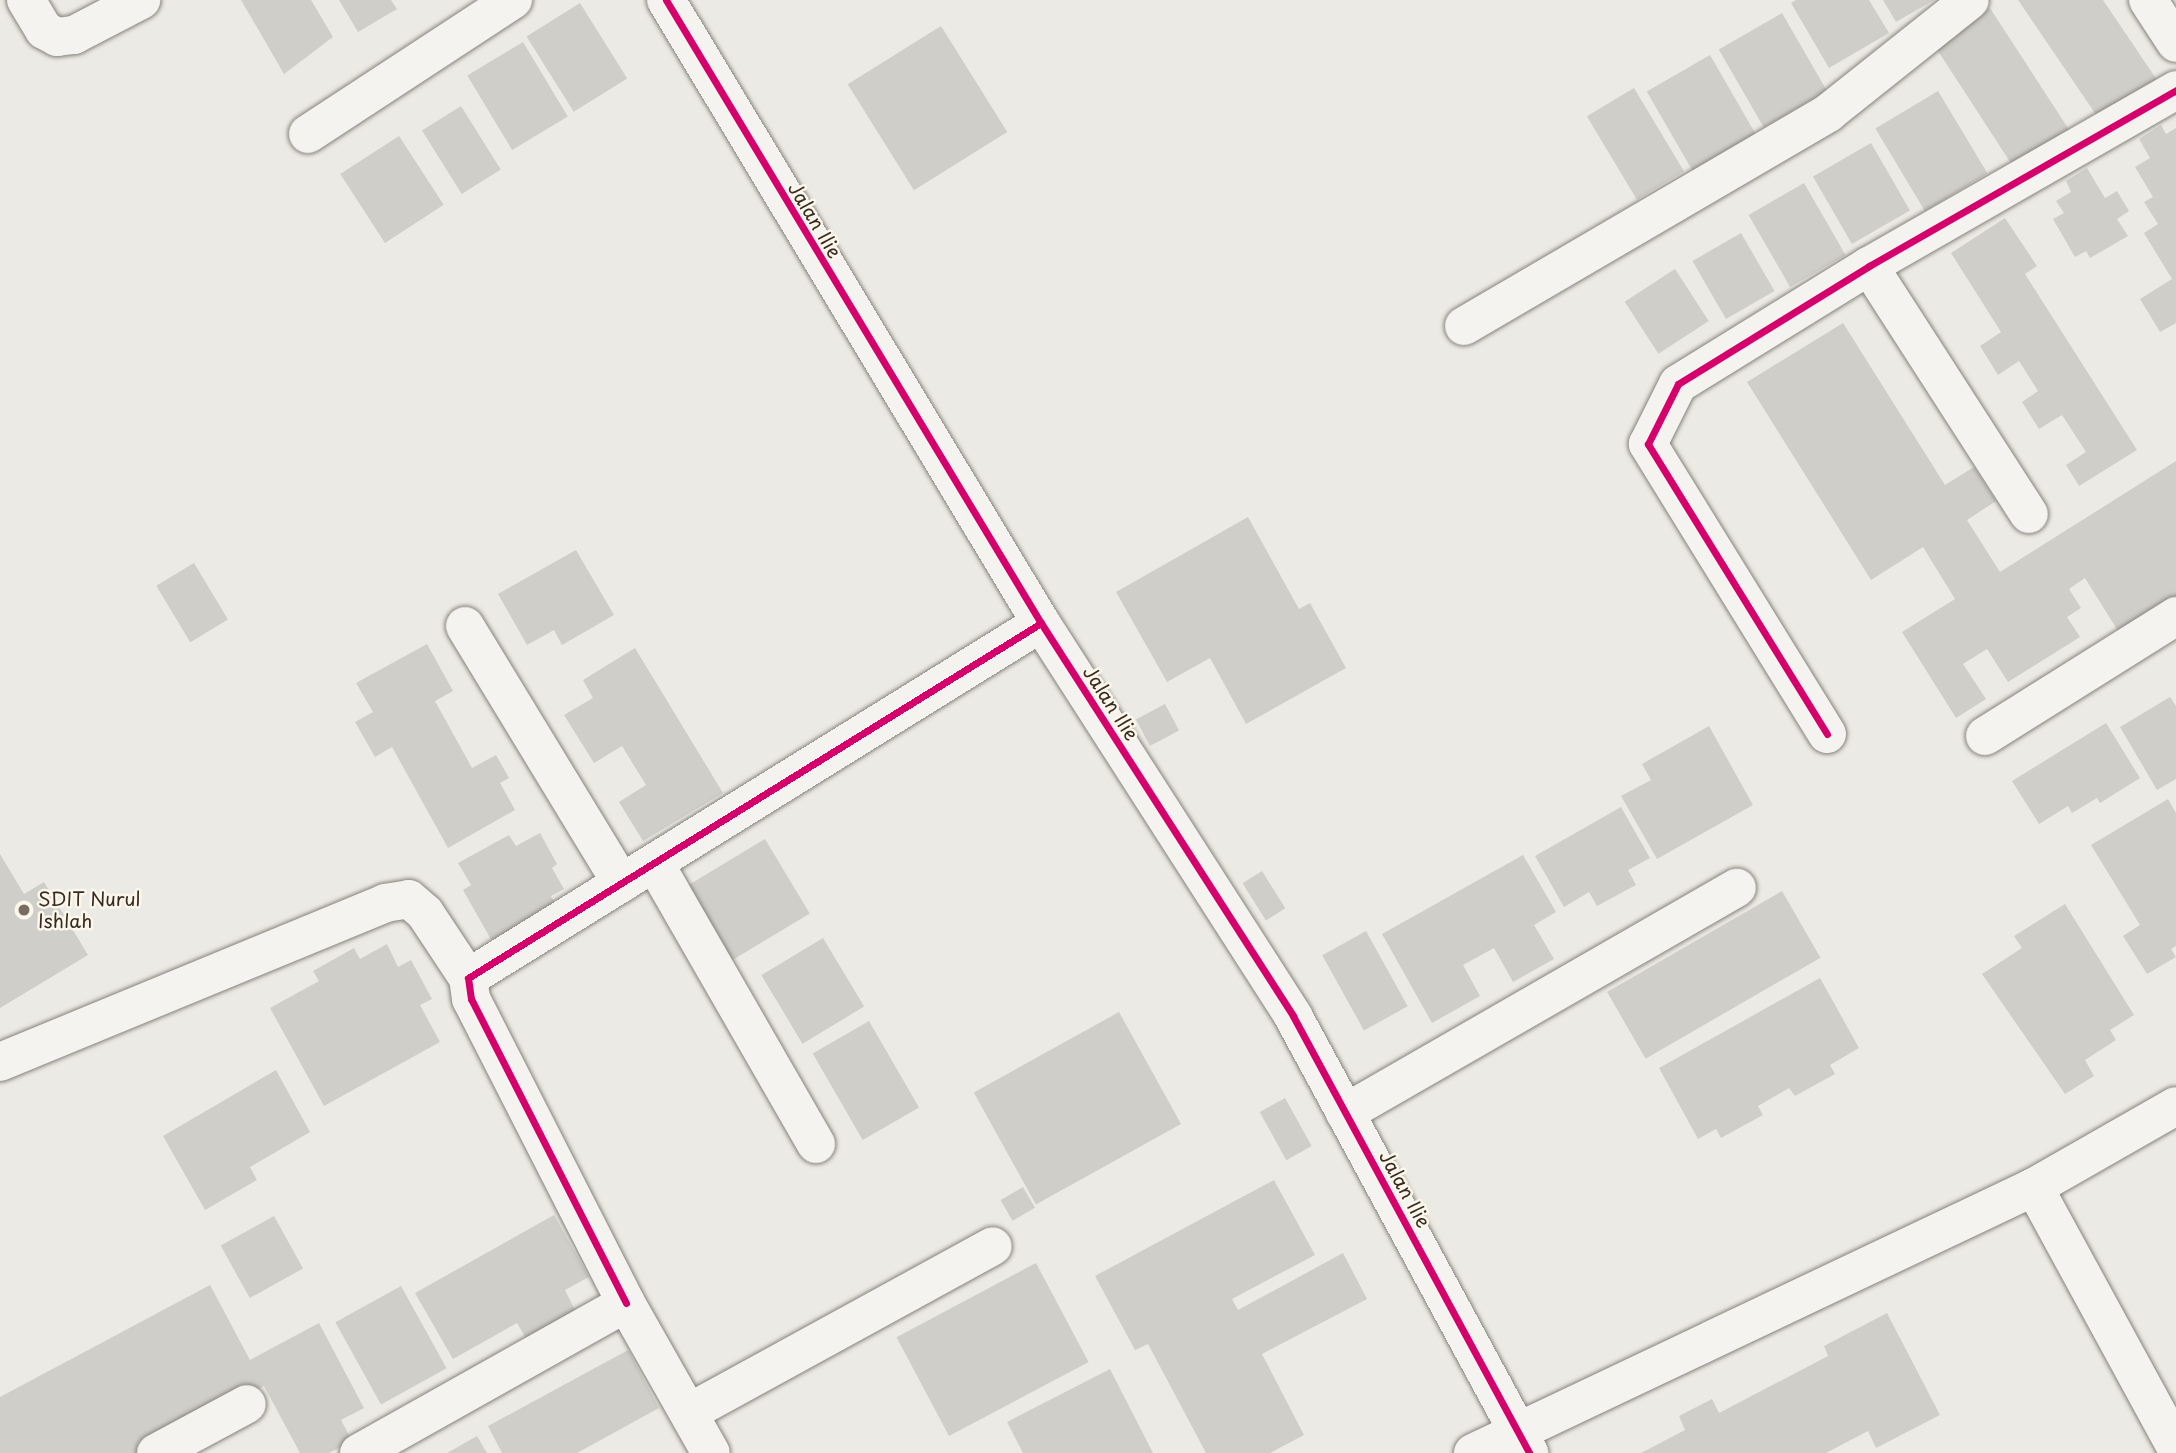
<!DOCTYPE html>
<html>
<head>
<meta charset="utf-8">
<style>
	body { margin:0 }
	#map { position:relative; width:2176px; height:1453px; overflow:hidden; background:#eceae4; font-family:"Playpen Sans",sans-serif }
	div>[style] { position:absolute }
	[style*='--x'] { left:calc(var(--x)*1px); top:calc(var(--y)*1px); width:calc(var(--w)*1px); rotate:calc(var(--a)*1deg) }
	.building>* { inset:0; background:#d0cec9; transform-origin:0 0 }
	.roads { filter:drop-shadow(0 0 2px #86827c) drop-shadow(0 0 2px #86827c) }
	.minor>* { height:38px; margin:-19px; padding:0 19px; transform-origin:19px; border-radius:19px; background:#f4f3ef }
	.cycleway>* { height:7px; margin:-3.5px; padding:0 3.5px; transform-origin:3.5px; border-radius:3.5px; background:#d6006c }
	.dots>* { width:19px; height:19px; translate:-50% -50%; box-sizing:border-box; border:4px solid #fbf7ec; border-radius:50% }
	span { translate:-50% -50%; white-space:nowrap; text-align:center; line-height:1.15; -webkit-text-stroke:5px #fbf7ec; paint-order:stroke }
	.street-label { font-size:19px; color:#3b2a1e }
	.poi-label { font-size:19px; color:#3b2a1e }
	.left { translate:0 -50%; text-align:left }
</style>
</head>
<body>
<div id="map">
	<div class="building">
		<div style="clip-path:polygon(241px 0,311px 0,333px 37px,284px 74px)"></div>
		<div style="clip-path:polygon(339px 0,391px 0,397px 9px,358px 32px)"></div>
		<div style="clip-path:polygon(1796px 0,1869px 0,1889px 33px,1829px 68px,1791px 3px)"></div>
		<div style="clip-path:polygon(1883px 0,1934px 0,1896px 22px)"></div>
		<div style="clip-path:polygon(2018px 0,2103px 0,2157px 80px,2099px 119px)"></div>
		<div style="left:580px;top:3px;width:89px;height:63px;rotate:58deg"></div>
		<div style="left:1990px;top:8px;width:153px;height:67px;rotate:57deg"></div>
		<div style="left:1782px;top:13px;width:90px;height:73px;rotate:60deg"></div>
		<div style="left:941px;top:26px;width:125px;height:110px;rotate:58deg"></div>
		<div style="left:523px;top:42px;width:87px;height:65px;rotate:59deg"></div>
		<div style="left:1710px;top:55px;width:95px;height:73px;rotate:60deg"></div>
		<div style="left:1634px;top:88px;width:97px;height:55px;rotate:59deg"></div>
		<div style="left:1938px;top:91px;width:96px;height:73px;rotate:59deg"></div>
		<div style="left:461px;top:106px;width:75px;height:46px;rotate:58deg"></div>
		<div style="clip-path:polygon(2161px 125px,2166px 134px,2176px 128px,2176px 323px,2160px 332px,2140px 299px,2172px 279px,2144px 233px,2158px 224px,2144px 202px,2153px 197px,2135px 167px,2150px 158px,2139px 139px)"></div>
		<div style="left:399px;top:136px;width:82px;height:70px;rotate:57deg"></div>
		<div style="left:1871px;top:143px;width:78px;height:67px;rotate:60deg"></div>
		<div style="clip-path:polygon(2087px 168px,2105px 198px,2117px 191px,2129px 211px,2117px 219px,2128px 236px,2090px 258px,2086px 251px,2075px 257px,2053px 219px,2064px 213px,2056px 201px,2071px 192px,2066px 181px)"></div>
		<div style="left:1804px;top:183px;width:83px;height:64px;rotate:60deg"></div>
		<div style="clip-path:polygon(2005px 218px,2037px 266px,2025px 274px,2137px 450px,2079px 486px,2066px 465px,2086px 452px,2062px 415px,2039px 429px,2022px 402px,2038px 391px,2019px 361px,1998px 375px,1980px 346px,2001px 332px,1951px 253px)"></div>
		<div style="left:1741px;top:233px;width:67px;height:56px;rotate:60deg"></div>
		<div style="left:1675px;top:269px;width:62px;height:60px;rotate:57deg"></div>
		<div style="clip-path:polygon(1843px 323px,1945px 485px,1974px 467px,1996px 501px,1967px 520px,2000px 572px,2176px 461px,2176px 606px,2123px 639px,2085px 578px,2069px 589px,2081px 608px,2067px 617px,2080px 637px,2008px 682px,1987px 649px,1963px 664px,1986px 699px,1956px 718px,1902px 632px,1955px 599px,1923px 547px,1871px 580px,1747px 382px)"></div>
		<div style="clip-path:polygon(1248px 517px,1299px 609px,1310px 603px,1346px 668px,1246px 724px,1210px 658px,1167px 682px,1116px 592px)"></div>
		<div style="clip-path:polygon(576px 550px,614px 615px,562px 645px,554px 630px,527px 645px,498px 594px)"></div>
		<div style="left:194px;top:563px;width:66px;height:44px;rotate:59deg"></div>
		<div style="clip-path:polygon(427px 644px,453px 691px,435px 701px,472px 768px,496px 755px,509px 778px,500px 783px,515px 810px,448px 848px,392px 747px,375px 757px,355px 722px,373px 712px,356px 683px)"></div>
		<div style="clip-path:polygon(635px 648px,723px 793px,643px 841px,619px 802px,646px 785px,622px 746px,594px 763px,564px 715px,593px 698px,583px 680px)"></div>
		<div style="clip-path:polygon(2170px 697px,2176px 706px,2176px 779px,2157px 790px,2120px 727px)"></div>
		<div style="left:1165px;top:704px;width:30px;height:33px;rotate:62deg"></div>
		<div style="clip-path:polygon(2106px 723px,2140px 778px,2100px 803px,2097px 798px,2072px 813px,2068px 806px,2039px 824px,2012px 781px)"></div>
		<div style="clip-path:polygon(1709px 726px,1753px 805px,1657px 859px,1621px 796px,1651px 780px,1642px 764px)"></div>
		<div style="clip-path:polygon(2168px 799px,2176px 813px,2176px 946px,2171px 949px,2176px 957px,2147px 974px,2123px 936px,2140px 925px,2091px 845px)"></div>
		<div style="clip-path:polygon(1621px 807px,1650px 858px,1628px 870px,1636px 885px,1597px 906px,1589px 892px,1564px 907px,1535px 856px)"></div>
		<div style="clip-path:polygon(540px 833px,557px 864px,552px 868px,564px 889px,551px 896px,561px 914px,497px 950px,463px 890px,471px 885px,458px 863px,509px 835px,516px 846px)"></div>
		<div style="left:765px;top:839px;width:87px;height:92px;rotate:59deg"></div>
		<div style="clip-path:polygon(0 854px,24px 894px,44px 882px,88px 955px,0 1008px)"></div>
		<div style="clip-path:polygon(1523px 855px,1556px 912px,1534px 925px,1554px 959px,1513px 982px,1494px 948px,1463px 965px,1480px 996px,1432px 1023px,1382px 934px)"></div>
		<div style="left:1262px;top:871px;width:44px;height:23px;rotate:58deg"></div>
		<div style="left:1782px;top:891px;width:77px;height:202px;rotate:60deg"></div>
		<div style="clip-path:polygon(2065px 904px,2134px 1015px,2110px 1030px,2116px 1040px,2085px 1060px,2094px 1076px,2065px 1094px,1982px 974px,2022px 948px,2014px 936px)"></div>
		<div style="left:1366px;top:931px;width:86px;height:50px;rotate:61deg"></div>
		<div style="left:823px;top:938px;width:80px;height:72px;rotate:59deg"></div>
		<div style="clip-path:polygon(387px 944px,398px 967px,411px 960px,432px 999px,420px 1005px,440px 1042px,324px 1106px,270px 1008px,319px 981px,313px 971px,354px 948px,360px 959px)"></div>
		<div style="clip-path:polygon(1820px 978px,1859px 1048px,1830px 1065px,1835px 1074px,1795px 1096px,1789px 1088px,1758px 1106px,1763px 1115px,1721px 1138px,1716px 1129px,1698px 1139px,1659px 1068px)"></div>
		<div style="left:1119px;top:1012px;width:128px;height:166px;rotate:61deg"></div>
		<div style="left:869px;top:1021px;width:100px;height:65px;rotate:60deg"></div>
		<div style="clip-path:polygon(276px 1070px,310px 1132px,250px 1167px,257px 1180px,205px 1210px,163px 1136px)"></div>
		<div style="left:1285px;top:1098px;width:55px;height:29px;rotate:61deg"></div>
		<div style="clip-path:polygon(1274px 1180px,1315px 1255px,1232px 1299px,1238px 1310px,1343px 1253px,1367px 1299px,1262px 1354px,1304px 1435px,1270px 1453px,1206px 1453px,1148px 1344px,1135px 1350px,1095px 1276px)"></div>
		<div style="left:1023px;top:1187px;width:24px;height:26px;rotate:60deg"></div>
		<div style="clip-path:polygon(554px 1215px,589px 1277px,565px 1290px,576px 1312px,527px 1340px,517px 1323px,453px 1359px,415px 1293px)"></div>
		<div style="left:274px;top:1216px;width:60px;height:61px;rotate:61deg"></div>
		<div style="left:1036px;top:1263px;width:112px;height:158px;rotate:62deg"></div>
		<div style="clip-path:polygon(210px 1285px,250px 1360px,319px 1323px,364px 1408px,341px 1420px,352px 1441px,329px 1453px,300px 1453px,264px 1386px,140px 1453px,0 1453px,0 1397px)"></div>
		<div style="left:401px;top:1286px;width:94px;height:75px;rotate:61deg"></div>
		<div style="clip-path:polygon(1887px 1313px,1940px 1415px,1876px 1448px,1868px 1431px,1826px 1453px,1641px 1453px,1685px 1430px,1679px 1416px,1712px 1399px,1719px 1413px,1828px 1356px,1824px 1346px)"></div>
		<div style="clip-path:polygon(628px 1350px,659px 1408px,577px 1453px,502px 1453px,488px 1426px)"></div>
		<div style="clip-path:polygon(1110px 1369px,1153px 1453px,1023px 1453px,1007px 1422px)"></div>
		<div style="clip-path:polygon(477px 1436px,487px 1453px,447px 1453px)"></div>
	</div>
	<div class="roads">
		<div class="minor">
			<div style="--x:26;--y:0;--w:35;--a:59"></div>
			<div style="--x:44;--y:30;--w:15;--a:28"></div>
			<div style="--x:57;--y:37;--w:17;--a:-7"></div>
			<div style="--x:74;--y:35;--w:76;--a:-27.6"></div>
			<div style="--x:666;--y:0;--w:727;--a:58.96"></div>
			<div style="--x:1041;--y:623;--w:467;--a:57.3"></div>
			<div style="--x:1293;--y:1016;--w:497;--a:61.6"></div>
			<div style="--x:2148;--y:0;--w:51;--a:56.9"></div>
			<div style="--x:308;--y:134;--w:245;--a:-33.2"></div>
			<div style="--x:1869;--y:266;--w:295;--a:57.2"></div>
			<div style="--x:1464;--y:326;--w:422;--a:-30.3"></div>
			<div style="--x:1828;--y:113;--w:181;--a:-38.5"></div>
			<div style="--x:465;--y:626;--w:301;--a:58.7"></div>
			<div style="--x:1827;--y:734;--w:341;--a:-121.7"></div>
			<div style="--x:1648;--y:444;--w:67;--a:-63.4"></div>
			<div style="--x:1678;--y:384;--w:225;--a:-31.7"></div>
			<div style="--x:1869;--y:266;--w:354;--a:-29.8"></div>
			<div style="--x:1985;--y:736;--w:226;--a:-32.1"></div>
			<div style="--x:655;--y:864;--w:323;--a:60.1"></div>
			<div style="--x:0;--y:1062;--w:417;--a:-22.4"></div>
			<div style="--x:385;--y:903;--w:24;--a:-9"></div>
			<div style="--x:409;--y:899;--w:21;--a:41"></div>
			<div style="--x:425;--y:913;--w:78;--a:56.5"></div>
			<div style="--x:1345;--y:1113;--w:452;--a:-29.9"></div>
			<div style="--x:2034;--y:1187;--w:296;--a:61.4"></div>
			<div style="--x:626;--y:1303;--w:341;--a:-117"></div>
			<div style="--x:471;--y:999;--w:21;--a:-98"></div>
			<div style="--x:468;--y:978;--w:674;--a:-31.78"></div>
			<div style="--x:690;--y:1412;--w:345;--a:-28.7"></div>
			<div style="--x:156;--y:1453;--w:103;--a:-28.3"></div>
			<div style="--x:359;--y:1453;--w:306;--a:-29.3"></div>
			<div style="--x:626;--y:1303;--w:172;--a:60.5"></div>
			<div style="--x:1473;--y:1453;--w:621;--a:-25.37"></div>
			<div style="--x:2034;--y:1187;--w:163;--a:-29.7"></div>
		</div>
	</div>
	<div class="cycleway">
		<div style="--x:666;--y:0;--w:727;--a:58.96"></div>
		<div style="--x:1041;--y:623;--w:467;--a:57.3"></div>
		<div style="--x:1293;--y:1016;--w:497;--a:61.6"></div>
		<div style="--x:1827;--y:734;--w:341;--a:-121.7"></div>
		<div style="--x:1648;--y:444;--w:67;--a:-63.4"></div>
		<div style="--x:1678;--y:384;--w:225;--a:-31.7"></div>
		<div style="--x:1869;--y:266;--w:354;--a:-29.8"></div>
		<div style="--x:626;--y:1303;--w:341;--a:-117"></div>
		<div style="--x:471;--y:999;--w:21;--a:-98"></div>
		<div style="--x:468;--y:978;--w:674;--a:-31.78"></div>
	</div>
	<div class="dots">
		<div style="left:24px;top:910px;background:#796d63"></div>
	</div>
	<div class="street-label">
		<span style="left:815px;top:220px;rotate:59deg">Jalan Ilie</span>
		<span style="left:1111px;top:703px;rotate:57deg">Jalan Ilie</span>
		<span style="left:1405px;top:1189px;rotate:61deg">Jalan Ilie</span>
	</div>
	<div class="poi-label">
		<span class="left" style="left:38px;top:910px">SDIT Nurul<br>Ishlah</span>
	</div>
</div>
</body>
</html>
